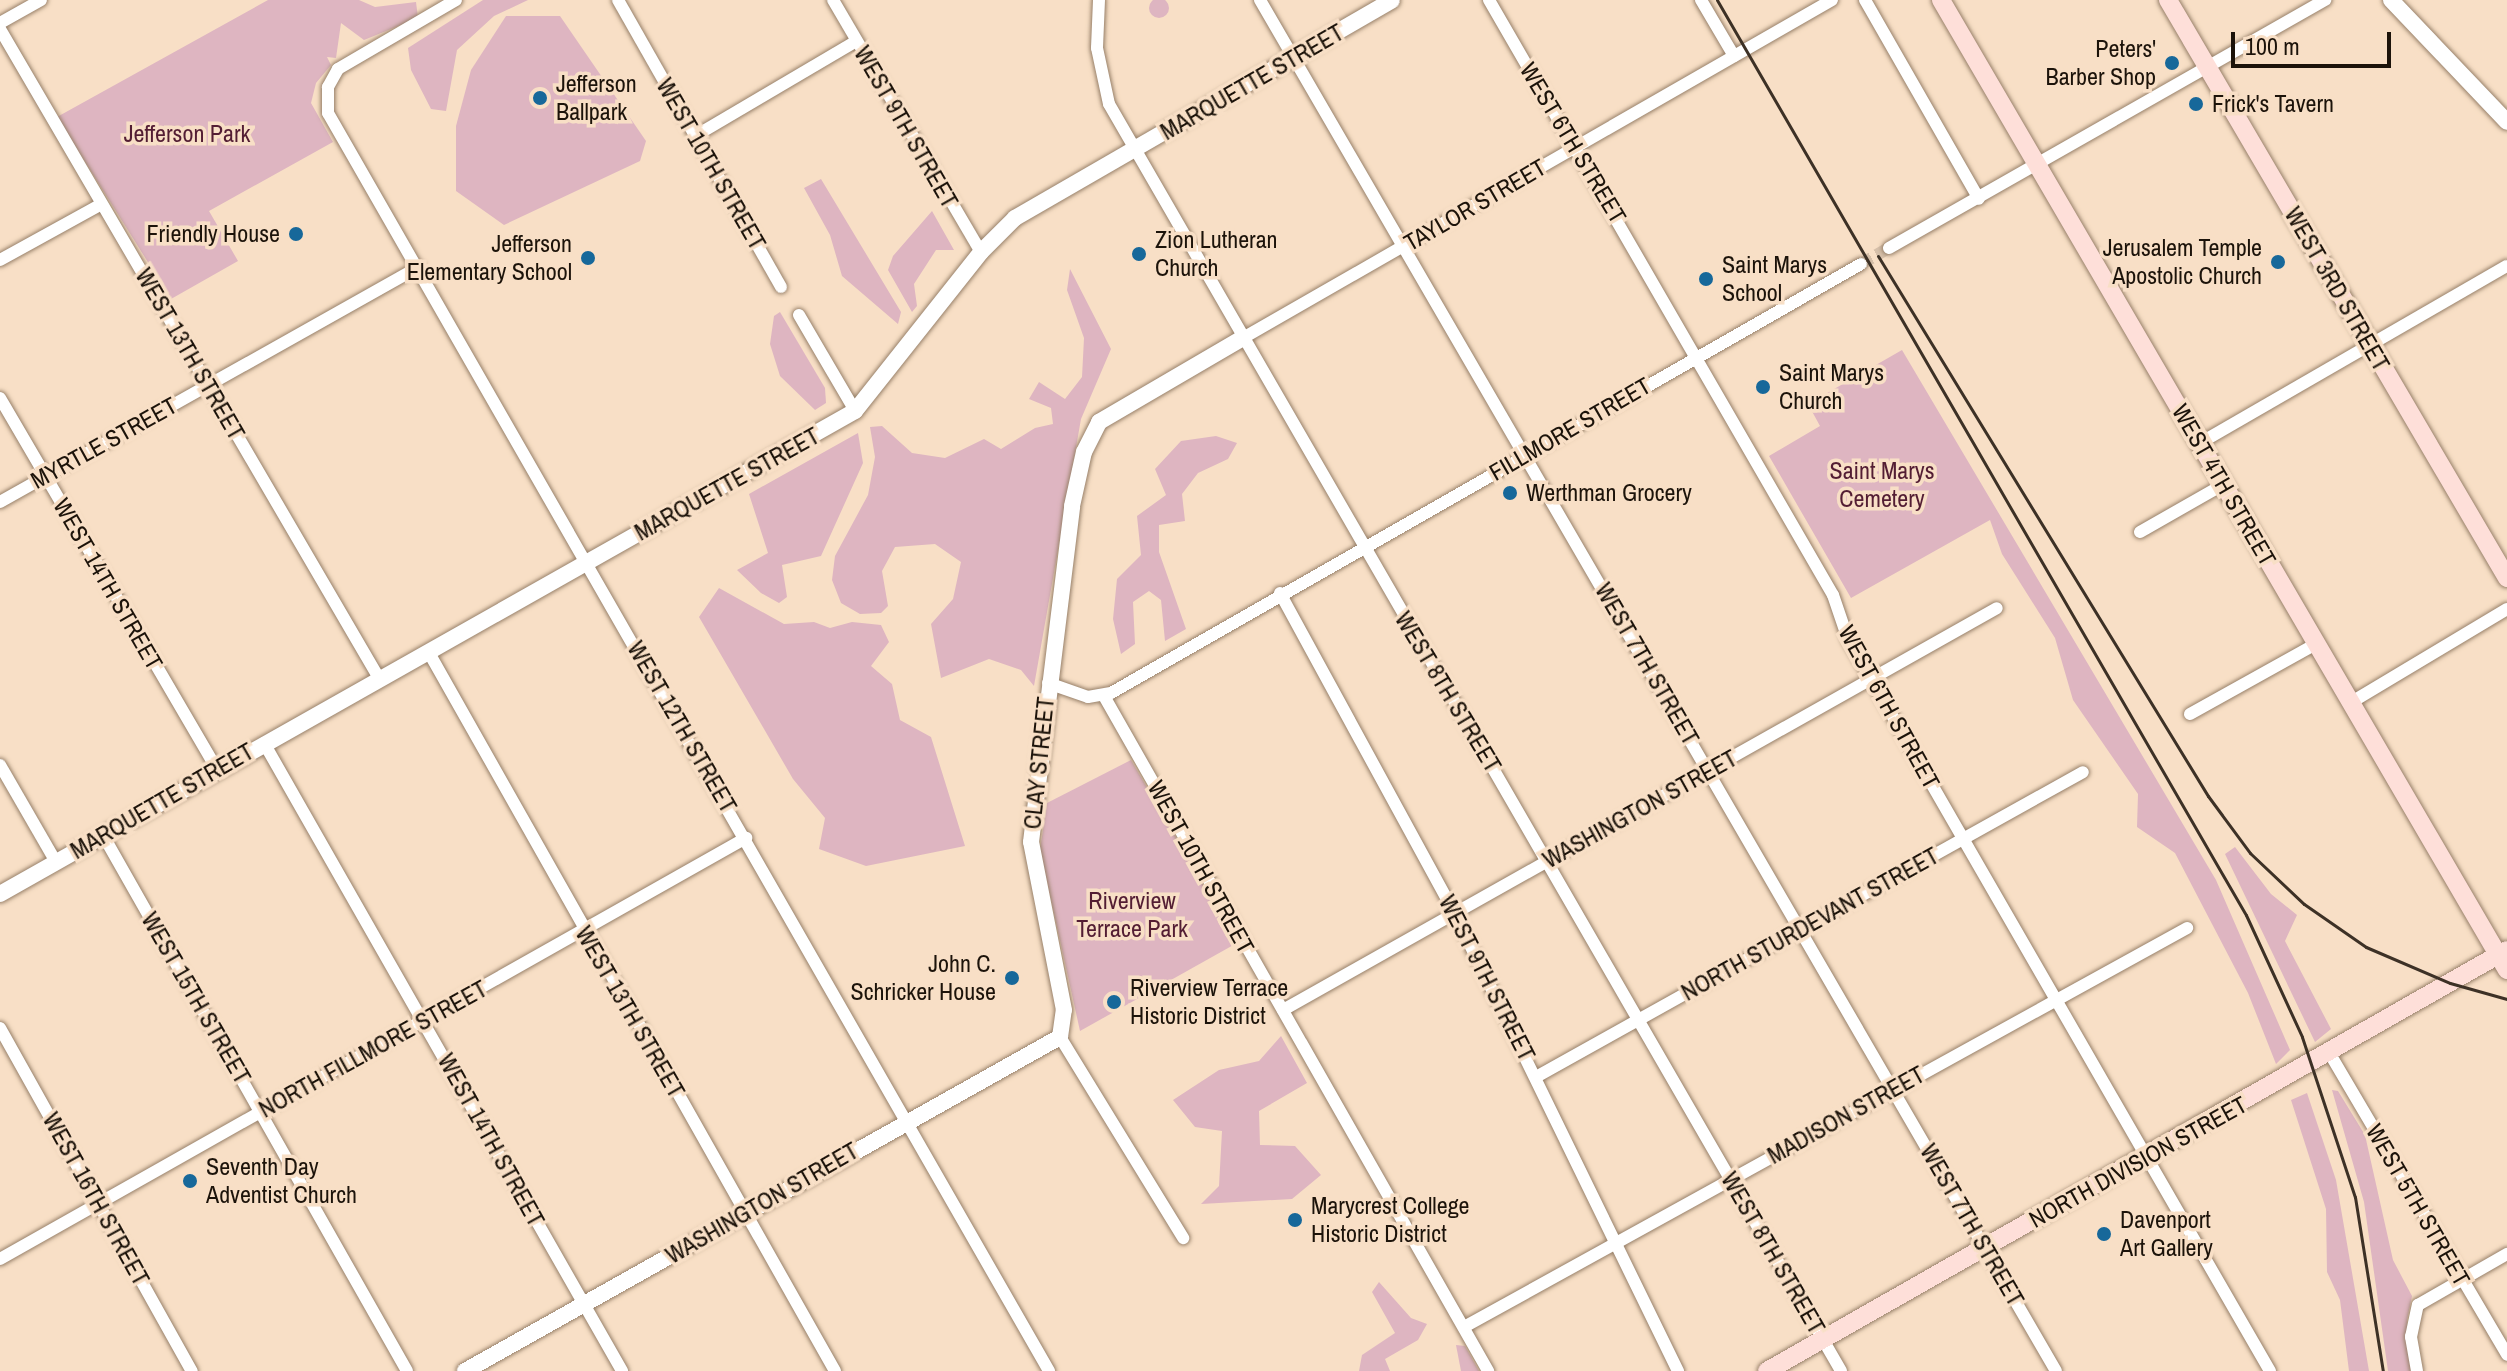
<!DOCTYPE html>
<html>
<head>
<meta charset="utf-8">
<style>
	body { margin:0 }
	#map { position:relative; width:2507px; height:1371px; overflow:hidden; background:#f8dfc6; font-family:"Archivo Narrow",sans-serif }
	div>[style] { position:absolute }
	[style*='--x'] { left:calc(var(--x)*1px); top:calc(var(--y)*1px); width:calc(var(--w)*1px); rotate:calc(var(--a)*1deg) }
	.green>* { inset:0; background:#deb5c1 }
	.round { border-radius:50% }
	.minor-tunnel>* { height:12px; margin-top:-6px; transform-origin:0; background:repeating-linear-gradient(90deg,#d7c0aa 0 12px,transparent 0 18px) }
	.roads { filter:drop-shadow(0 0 2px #978069) drop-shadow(0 0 2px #978069) }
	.minor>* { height:12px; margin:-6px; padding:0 6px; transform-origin:6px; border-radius:6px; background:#fff }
	.tertiary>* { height:16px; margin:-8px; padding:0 8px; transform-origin:8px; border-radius:8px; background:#fff }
	.secondary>* { height:18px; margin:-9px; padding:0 9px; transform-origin:9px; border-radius:9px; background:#fedfd9 }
	.rail>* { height:3px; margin:-1.5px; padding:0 1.5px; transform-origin:1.5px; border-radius:1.5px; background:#3d3126 }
	.dots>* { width:22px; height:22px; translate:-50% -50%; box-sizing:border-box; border:4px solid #f8dfc6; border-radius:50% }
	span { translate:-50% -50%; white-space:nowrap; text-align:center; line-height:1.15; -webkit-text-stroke:7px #f8dfc6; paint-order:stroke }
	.poi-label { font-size:24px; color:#1c130a }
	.right { translate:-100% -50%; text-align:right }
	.left { translate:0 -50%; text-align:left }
	.street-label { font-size:24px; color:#1c130a }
	.park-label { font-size:24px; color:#531d33 }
	.scale { position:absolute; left:2231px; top:32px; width:160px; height:36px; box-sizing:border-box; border:4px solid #1c130a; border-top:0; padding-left:10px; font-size:24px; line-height:28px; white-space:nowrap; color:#1c130a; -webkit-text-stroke:6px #f8dfc6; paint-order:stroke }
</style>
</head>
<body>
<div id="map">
	<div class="green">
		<div class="round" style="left:1149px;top:-2px;width:20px;height:20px"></div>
		<div style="clip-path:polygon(268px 0,359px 0,375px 7px,416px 2px,418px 18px,364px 40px,341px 23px,336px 58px,327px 57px,331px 65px,316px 83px,311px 103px,333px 142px,209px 211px,238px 261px,171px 299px,57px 117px)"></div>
		<div style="clip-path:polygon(483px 0,528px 0,494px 16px,457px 50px,446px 111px,431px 109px,411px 70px,408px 48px)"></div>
		<div style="clip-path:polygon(506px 16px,560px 16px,646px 141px,640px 161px,504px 225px,456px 191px,456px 126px,471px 70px)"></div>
		<div style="clip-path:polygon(821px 179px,901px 312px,898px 324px,842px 276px,830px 235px,804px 188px)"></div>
		<div style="clip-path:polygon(932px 211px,954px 250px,936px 250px,914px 284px,917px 306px,912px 312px,888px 270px,893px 256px)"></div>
		<div style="clip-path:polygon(1070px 269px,1111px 349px,1081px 419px,1034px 686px,1021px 670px,989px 659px,941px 678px,931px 624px,953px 599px,961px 562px,935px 544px,895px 547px,882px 571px,888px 606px,881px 613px,860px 614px,841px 603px,832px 580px,835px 556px,868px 495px,875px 457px,870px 427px,882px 426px,912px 453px,945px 458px,984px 439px,1001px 449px,1035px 428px,1053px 424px,1051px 408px,1029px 399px,1039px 382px,1065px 399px,1082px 377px,1084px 338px,1067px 290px)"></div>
		<div style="clip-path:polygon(780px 312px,825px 388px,826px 403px,815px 410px,780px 376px,770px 344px,774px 316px)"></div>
		<div style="clip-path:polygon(1902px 350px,2216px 880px,2290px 1050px,2276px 1064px,2248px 993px,2175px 853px,2137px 827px,2138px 794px,2073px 700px,2055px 638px,2002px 554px,1990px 520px,1851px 598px,1769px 456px,1820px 426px,1808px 404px)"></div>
		<div style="clip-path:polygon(858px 433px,863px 463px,821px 556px,782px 565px,787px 597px,779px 603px,761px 593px,737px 570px,768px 553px,749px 494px)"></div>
		<div style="clip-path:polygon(1216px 436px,1237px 443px,1228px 459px,1198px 473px,1182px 494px,1185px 521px,1159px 525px,1159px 552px,1186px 629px,1165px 641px,1161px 600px,1149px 591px,1133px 602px,1135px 644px,1121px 654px,1113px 619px,1117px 579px,1141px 555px,1137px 516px,1166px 495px,1155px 469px,1181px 441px)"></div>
		<div style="clip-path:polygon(719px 588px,784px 624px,814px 622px,830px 628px,852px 622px,881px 625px,889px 642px,871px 666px,892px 684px,900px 720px,931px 737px,965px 846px,866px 866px,819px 849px,825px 818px,793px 779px,699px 617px)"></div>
		<div style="clip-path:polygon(1131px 760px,1237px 943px,1080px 1031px,1040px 850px,1047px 803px)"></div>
		<div style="clip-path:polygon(2235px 847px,2271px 894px,2297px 915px,2285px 941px,2331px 1029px,2315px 1042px,2225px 854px)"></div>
		<div style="clip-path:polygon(1281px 1036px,1307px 1083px,1259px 1111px,1260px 1145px,1295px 1146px,1321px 1175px,1292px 1199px,1201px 1204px,1219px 1186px,1222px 1131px,1195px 1127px,1173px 1100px,1219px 1070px,1259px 1061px)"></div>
		<div style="clip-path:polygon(2332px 1090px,2338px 1091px,2365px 1135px,2393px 1260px,2412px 1296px,2407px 1320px,2411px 1371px,2388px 1371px,2364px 1202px)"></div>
		<div style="clip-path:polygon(2307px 1093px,2336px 1180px,2369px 1371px,2349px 1371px,2340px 1300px,2327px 1272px,2326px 1209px,2291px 1100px)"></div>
		<div style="clip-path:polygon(1379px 1282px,1411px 1318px,1427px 1324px,1418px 1340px,1385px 1359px,1390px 1371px,1359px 1371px,1362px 1355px,1395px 1333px,1372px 1292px)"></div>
		<div style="clip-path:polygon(1456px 1345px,1465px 1346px,1479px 1371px,1461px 1371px)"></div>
	</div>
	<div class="minor-tunnel">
		<div style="--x:1861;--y:264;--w:32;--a:-30"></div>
	</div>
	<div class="roads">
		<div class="minor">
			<div style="--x:456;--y:0;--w:137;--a:149.7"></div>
			<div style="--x:338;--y:69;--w:21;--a:119"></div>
			<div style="--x:328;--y:87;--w:26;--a:90"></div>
			<div style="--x:328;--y:113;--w:1450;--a:60.18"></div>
			<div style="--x:618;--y:0;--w:330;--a:60.4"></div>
			<div style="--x:833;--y:0;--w:292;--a:59.6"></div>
			<div style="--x:1099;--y:0;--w:48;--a:92.4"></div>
			<div style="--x:1097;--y:48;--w:57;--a:77.9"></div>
			<div style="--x:1109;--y:104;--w:1463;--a:59.98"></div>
			<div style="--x:1260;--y:0;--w:1585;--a:59.86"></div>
			<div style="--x:1489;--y:0;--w:687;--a:59.97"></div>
			<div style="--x:1833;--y:595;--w:46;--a:71.2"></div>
			<div style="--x:1848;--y:639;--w:845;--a:60.04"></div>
			<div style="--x:1701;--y:0;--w:65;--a:59.5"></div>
			<div style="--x:1865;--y:0;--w:229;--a:60.2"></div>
			<div style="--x:0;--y:23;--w:47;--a:-29.3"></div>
			<div style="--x:0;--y:29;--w:752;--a:59.72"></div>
			<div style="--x:695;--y:136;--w:187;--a:-30.5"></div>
			<div style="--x:1889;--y:248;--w:502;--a:-29.63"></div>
			<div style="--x:0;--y:260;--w:116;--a:-28.8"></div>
			<div style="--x:799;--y:315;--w:111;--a:59.7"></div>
			<div style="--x:1243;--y:338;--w:679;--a:-29.85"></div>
			<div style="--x:0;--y:398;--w:431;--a:59.7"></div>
			<div style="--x:2200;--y:443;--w:354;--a:-30"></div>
			<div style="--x:0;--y:502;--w:480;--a:-29.3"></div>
			<div style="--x:2140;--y:532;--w:97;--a:-29.7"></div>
			<div style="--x:1280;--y:593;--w:363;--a:61.4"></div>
			<div style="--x:1454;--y:912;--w:511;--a:63.99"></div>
			<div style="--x:428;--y:651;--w:827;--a:60.52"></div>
			<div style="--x:1048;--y:683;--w:42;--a:19.3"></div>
			<div style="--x:1088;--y:697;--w:23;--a:-10"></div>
			<div style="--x:1111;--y:693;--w:864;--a:-29.77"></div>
			<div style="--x:1104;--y:696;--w:777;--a:60.36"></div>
			<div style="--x:2350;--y:703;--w:183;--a:-30.9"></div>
			<div style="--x:2190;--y:714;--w:144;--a:-29.1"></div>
			<div style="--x:264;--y:743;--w:723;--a:60.31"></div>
			<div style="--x:0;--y:765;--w:112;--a:60"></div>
			<div style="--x:103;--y:835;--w:616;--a:60.44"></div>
			<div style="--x:1283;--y:1010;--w:819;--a:-29.38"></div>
			<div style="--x:0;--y:1028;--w:393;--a:60.8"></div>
			<div style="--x:1060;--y:1037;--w:236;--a:58.5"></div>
			<div style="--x:2330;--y:1054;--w:349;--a:59.5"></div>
			<div style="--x:1536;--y:1077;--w:626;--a:-29.14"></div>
			<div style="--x:0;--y:1259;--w:857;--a:-29.44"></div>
			<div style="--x:1464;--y:1327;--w:826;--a:-28.89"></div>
			<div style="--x:2417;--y:1371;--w:35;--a:-100"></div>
			<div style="--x:2411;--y:1337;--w:33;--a:-78"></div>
			<div style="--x:2418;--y:1305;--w:103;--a:-29.8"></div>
		</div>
		<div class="tertiary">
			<div style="--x:2391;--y:0;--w:168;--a:46.4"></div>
			<div style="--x:0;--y:894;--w:982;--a:-29.46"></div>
			<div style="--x:855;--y:411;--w:203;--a:-51.6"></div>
			<div style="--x:981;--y:252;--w:48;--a:-45"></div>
			<div style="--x:1015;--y:218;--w:435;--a:-30"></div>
			<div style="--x:465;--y:1371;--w:682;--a:-29.31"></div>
			<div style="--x:1060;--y:1037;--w:27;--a:-82"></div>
			<div style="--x:1064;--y:1010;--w:171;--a:-101.1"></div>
			<div style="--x:1031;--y:842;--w:338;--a:-83"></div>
			<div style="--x:1072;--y:506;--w:55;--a:-77.5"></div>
			<div style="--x:1084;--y:452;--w:34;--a:-63"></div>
			<div style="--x:1099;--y:422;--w:167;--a:-30.3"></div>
		</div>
		<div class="secondary">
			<div style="--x:1941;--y:0;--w:1123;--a:59.74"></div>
			<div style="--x:2168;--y:0;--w:670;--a:59.61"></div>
			<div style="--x:1767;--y:1371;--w:851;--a:-29.64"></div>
		</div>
	</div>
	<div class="rail">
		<div style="--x:1717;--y:0;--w:1057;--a:59.97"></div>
		<div style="--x:2246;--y:915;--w:134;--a:65.3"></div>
		<div style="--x:2302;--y:1037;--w:169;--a:71.7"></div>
		<div style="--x:2355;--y:1197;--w:176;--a:80.9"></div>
		<div style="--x:1878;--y:256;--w:633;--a:58.57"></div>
		<div style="--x:2208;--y:796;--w:71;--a:53.6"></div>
		<div style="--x:2250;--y:853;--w:74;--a:43.4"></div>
		<div style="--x:2304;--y:904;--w:75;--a:34.7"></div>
		<div style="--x:2366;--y:947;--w:91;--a:23.2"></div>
		<div style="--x:2450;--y:983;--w:59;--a:15.7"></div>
	</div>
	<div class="dots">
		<div style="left:2172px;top:63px;background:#17689a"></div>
		<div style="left:540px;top:98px;background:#17689a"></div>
		<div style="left:2196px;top:104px;background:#17689a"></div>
		<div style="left:296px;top:234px;background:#17689a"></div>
		<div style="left:1139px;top:254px;background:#17689a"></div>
		<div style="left:588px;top:258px;background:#17689a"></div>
		<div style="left:2278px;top:262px;background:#17689a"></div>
		<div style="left:1706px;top:279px;background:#17689a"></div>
		<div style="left:1763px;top:387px;background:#17689a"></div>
		<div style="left:1510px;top:493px;background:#17689a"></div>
		<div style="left:1012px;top:978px;background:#17689a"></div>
		<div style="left:1114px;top:1002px;background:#17689a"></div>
		<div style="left:190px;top:1181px;background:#17689a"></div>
		<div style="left:1295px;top:1220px;background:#17689a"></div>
		<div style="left:2104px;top:1234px;background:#17689a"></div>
	</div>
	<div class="poi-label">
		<span class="right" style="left:2156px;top:63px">Peters'<br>Barber Shop</span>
		<span class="left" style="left:556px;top:98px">Jefferson<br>Ballpark</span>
		<span class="left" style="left:2212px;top:104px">Frick's Tavern</span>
		<span class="right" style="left:280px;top:234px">Friendly House</span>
		<span class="left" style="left:1155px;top:254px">Zion Lutheran<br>Church</span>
		<span class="right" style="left:572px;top:258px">Jefferson<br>Elementary School</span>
		<span class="right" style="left:2262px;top:262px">Jerusalem Temple<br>Apostolic Church</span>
		<span class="left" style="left:1722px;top:279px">Saint Marys<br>School</span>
		<span class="left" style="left:1779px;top:387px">Saint Marys<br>Church</span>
		<span class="left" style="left:1526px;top:493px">Werthman Grocery</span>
		<span class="right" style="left:996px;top:978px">John C.<br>Schricker House</span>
		<span class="left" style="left:1130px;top:1002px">Riverview Terrace<br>Historic District</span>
		<span class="left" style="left:206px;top:1181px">Seventh Day<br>Adventist Church</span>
		<span class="left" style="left:1311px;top:1220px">Marycrest College<br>Historic District</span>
		<span class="left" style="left:2120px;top:1234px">Davenport<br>Art Gallery</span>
	</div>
	<div class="street-label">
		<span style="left:1252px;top:82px;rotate:-30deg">MARQUETTE STREET</span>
		<span style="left:906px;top:127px;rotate:60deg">WEST 9TH STREET</span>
		<span style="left:1573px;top:143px;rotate:59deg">WEST 6TH STREET</span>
		<span style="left:711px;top:164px;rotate:60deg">WEST 10TH STREET</span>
		<span style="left:1475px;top:205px;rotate:-30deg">TAYLOR STREET</span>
		<span style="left:2337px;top:289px;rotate:60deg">WEST 3RD STREET</span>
		<span style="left:190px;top:354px;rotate:60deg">WEST 13TH STREET</span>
		<span style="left:1570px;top:429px;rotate:-30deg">FILLMORE STREET</span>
		<span style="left:104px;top:443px;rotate:-29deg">MYRTLE STREET</span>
		<span style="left:727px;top:484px;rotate:-29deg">MARQUETTE STREET</span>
		<span style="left:2224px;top:485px;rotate:60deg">WEST 4TH STREET</span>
		<span style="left:108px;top:584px;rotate:60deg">WEST 14TH STREET</span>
		<span style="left:1647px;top:664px;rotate:60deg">WEST 7TH STREET</span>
		<span style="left:1448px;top:692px;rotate:59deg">WEST 8TH STREET</span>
		<span style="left:1889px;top:707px;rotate:61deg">WEST 6TH STREET</span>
		<span style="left:682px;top:727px;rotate:60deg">WEST 12TH STREET</span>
		<span style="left:1039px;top:763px;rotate:-84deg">CLAY STREET</span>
		<span style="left:162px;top:801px;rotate:-30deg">MARQUETTE STREET</span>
		<span style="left:1640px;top:809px;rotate:-29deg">WASHINGTON STREET</span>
		<span style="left:1201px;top:867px;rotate:61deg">WEST 10TH STREET</span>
		<span style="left:1810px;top:924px;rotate:-29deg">NORTH STURDEVANT STREET</span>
		<span style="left:1487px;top:978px;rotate:63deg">WEST 9TH STREET</span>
		<span style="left:196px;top:998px;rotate:60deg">WEST 15TH STREET</span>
		<span style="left:630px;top:1012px;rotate:60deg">WEST 13TH STREET</span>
		<span style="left:373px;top:1049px;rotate:-29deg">NORTH FILLMORE STREET</span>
		<span style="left:1846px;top:1115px;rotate:-29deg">MADISON STREET</span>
		<span style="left:491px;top:1140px;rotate:61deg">WEST 14TH STREET</span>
		<span style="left:2138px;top:1162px;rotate:-29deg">NORTH DIVISION STREET</span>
		<span style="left:96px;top:1199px;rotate:61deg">WEST 16TH STREET</span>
		<span style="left:762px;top:1203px;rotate:-30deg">WASHINGTON STREET</span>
		<span style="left:2418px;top:1205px;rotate:60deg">WEST 5TH STREET</span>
		<span style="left:1972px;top:1225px;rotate:60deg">WEST 7TH STREET</span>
		<span style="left:1773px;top:1253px;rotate:60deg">WEST 8TH STREET</span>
	</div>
	<div class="park-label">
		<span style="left:187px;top:134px">Jefferson Park</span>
		<span style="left:1882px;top:485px">Saint Marys<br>Cemetery</span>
		<span style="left:1132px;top:915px">Riverview<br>Terrace Park</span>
	</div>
	<div class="scale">100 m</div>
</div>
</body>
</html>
